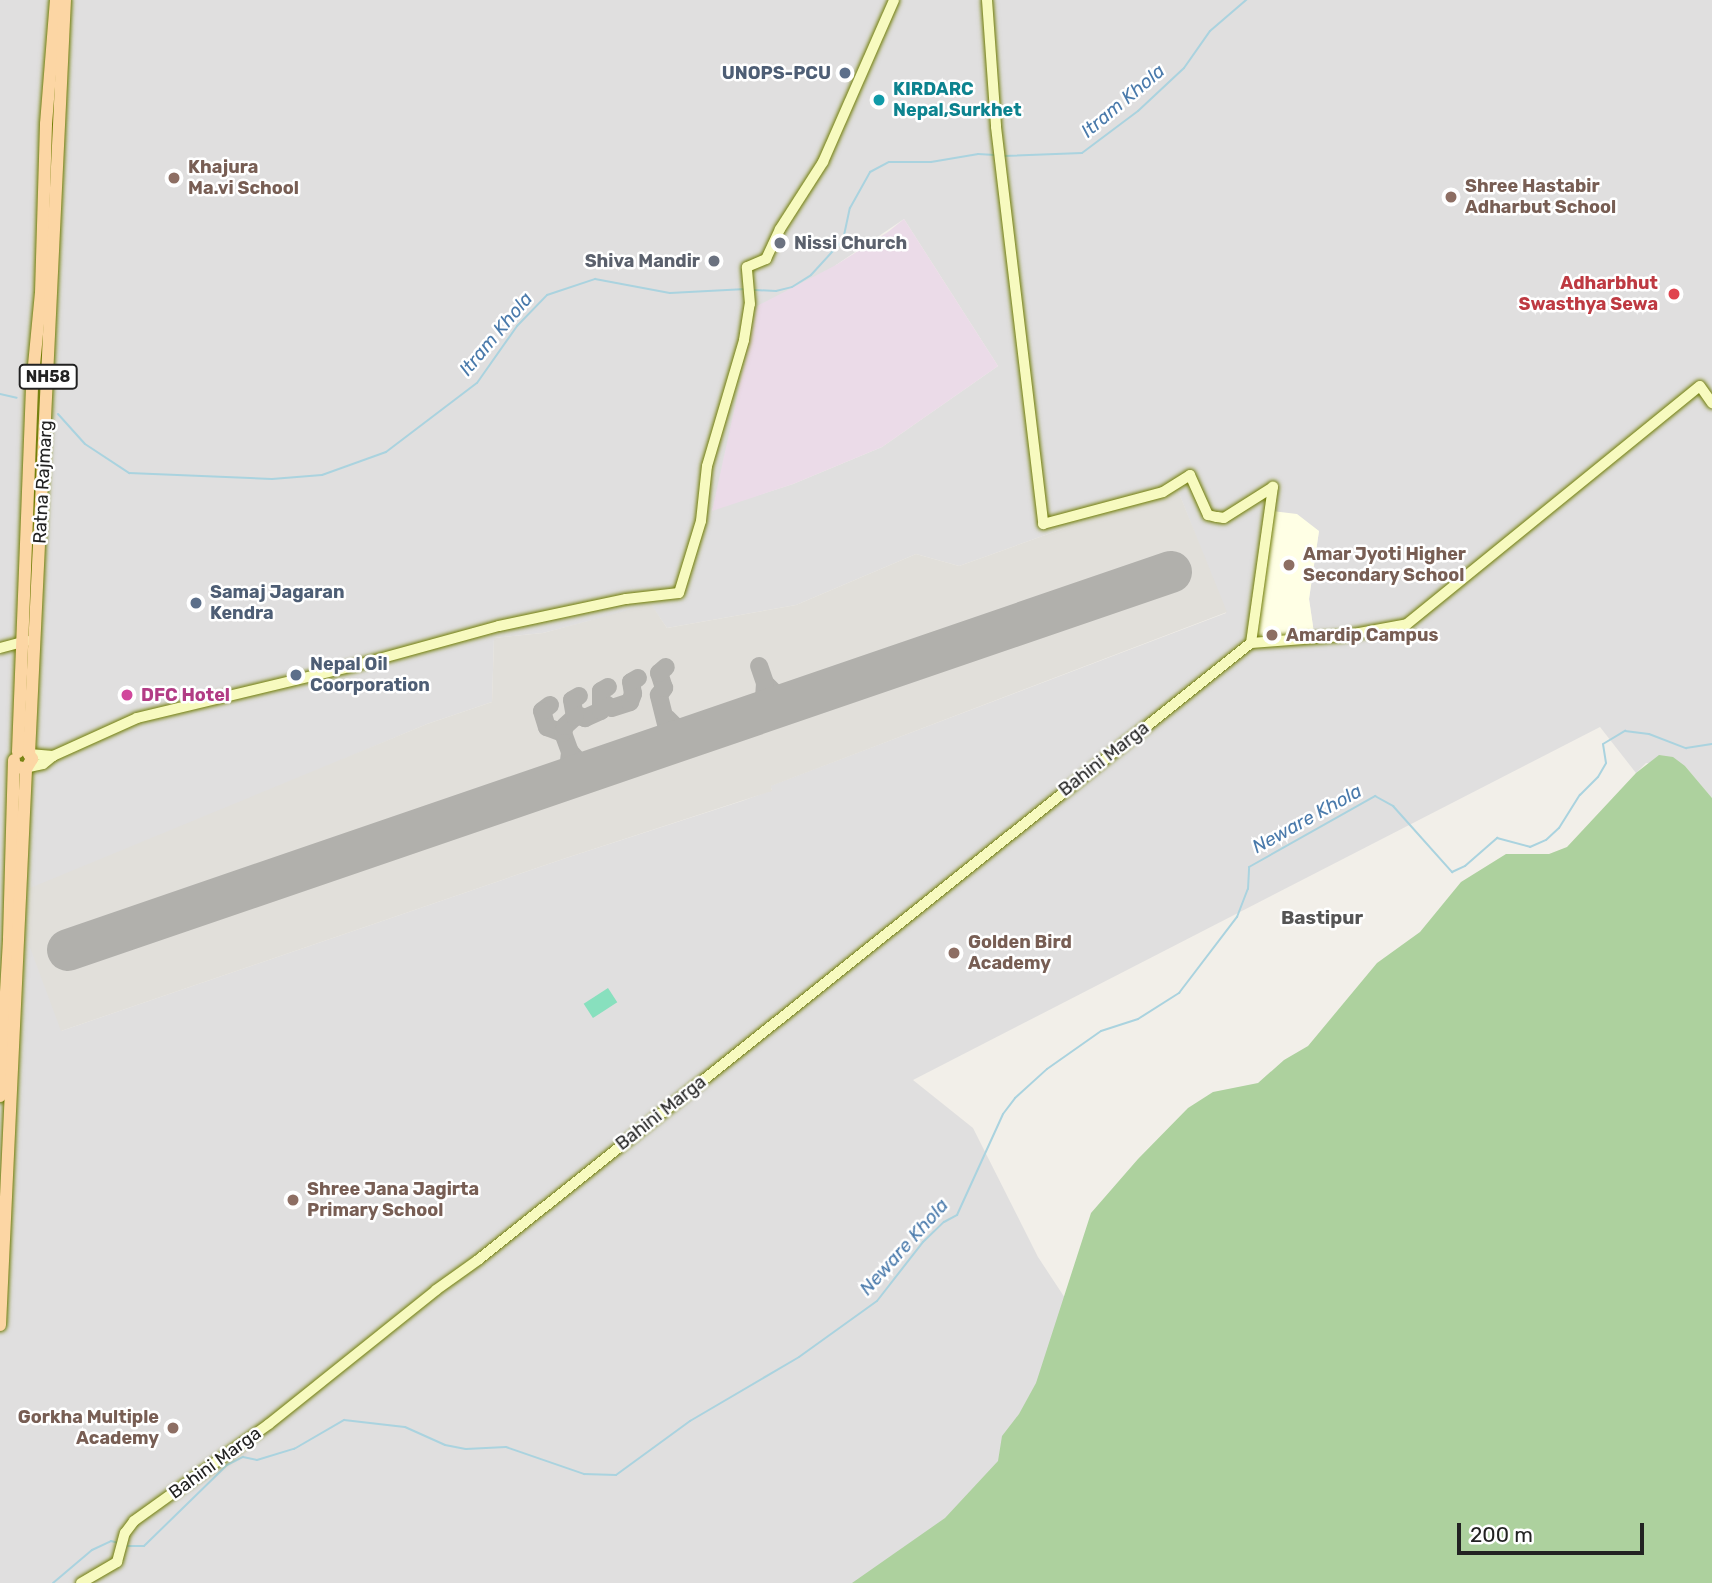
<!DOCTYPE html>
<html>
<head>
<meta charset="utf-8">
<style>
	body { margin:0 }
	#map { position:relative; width:1712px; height:1583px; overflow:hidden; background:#f2efe9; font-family:Rubik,sans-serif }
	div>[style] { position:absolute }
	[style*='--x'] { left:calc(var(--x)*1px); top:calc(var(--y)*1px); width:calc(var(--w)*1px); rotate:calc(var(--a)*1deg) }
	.residential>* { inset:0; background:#e0dfdf }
	.industrial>* { inset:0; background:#ebdbe8 }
	.education>* { inset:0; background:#ffffe5 }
	.airport>* { inset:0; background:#e1dfda }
	.forest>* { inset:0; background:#add19e }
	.pitch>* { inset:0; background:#88e0be; transform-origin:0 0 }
	.stream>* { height:2px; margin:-1px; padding:0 1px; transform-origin:1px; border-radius:1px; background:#aad3df }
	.taxiway>* { height:18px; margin:-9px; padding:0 9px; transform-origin:9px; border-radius:9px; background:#b1b0ac }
	.runway>* { height:42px; margin:-21px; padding:0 21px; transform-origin:21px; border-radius:21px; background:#b1b0ac }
	.roads { filter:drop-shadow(0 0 2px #707d05) drop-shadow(0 0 2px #707d05) }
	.secondary>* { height:10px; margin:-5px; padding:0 5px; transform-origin:5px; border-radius:5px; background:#f7fabf }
	.primary>* { height:12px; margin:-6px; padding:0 6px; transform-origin:6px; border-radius:6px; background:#fcd6a4 }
	.dots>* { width:19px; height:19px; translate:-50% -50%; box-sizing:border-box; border:4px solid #fff; border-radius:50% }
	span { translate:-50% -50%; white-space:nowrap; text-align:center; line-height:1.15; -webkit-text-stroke:5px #fff; paint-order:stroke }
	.shield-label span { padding:2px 5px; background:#fff; border:2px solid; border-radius:5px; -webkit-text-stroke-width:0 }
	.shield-label { font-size:16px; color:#222; font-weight:700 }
	.service-label { font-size:18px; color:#4e5e75; font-weight:700 }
	.right { translate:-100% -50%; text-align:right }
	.left { translate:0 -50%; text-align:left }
	.culture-label { font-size:18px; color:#0d838f; font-weight:700 }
	.education-label { font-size:18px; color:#785e54; font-weight:700 }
	.worship-label { font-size:18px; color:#5b616d; font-weight:700 }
	.health-label { font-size:18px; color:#be3a42; font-weight:700 }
	.street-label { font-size:18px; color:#222 }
	.hotel-label { font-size:18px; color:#b23c85; font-weight:700 }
	.water-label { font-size:19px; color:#4a7aab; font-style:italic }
	.neighbourhood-label { font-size:19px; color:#555; font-weight:700 }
	.scale { position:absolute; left:1457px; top:1523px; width:187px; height:32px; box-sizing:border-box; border:4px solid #222; border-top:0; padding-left:9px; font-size:21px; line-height:24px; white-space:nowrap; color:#222; -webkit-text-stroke:5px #fff; paint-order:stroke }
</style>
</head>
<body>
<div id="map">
	<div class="residential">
		<div style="clip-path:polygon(evenodd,0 0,1712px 0,1712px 798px,1685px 766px,1646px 763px,1636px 773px,1600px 727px,913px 1080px,973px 1128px,1038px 1257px,1088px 1333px,931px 1583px,0 1583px,0 0,904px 219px,998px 366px,882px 447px,793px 484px,712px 510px,836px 265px,904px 219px,0 0,1177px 488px,1226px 613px,770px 786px,772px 790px,742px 801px,566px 858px,61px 1031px,251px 798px,427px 724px,492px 702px,494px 638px,543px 633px,651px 605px,667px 628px,796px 605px,916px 554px,959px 566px,1177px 488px,0 0,1272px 511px,1319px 531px,1309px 599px,1314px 633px,1272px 511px)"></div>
	</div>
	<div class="industrial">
		<div style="clip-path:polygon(904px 219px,998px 366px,882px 447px,793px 484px,712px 511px,757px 306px,836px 265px,888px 232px)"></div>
	</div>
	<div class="education">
		<div style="clip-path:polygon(1272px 511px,1297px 514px,1319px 531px,1309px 599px,1314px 633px,1288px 638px,1253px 639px)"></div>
	</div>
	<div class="airport">
		<div style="clip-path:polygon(1177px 488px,1227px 612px,771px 786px,772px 791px,566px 858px,61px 1031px,28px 942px,30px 888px,427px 724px,492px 702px,494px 638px,543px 633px,651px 604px,667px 628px,796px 605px,916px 554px,959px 566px)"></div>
	</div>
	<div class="forest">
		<div style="clip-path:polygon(1659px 755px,1673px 757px,1685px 766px,1712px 798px,1712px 1583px,852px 1583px,945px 1518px,998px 1461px,1002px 1436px,1019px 1414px,1036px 1383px,1091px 1213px,1138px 1159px,1188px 1108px,1213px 1092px,1258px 1083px,1284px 1060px,1308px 1046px,1377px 963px,1420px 932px,1461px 882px,1506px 854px,1549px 854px,1567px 847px,1636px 773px)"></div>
	</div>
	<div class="pitch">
		<div style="left:608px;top:988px;width:17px;height:29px;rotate:57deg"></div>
	</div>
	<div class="stream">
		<div style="--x:1004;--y:156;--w:78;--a:-2.2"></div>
		<div style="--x:1082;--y:153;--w:70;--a:-36.9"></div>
		<div style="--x:1138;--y:111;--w:63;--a:-43.1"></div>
		<div style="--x:1184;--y:68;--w:45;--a:-54.9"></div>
		<div style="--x:1210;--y:31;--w:48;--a:-40.7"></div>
		<div style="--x:755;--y:290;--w:21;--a:3"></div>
		<div style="--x:776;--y:291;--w:16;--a:-14"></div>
		<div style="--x:792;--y:287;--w:22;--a:-32"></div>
		<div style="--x:811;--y:275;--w:47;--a:-47.6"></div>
		<div style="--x:843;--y:240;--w:33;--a:-78"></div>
		<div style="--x:850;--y:208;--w:41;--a:-60.9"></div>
		<div style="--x:870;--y:172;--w:21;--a:-28"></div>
		<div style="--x:889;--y:162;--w:42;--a:0"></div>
		<div style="--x:931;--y:162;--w:48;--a:-9.7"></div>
		<div style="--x:978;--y:154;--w:17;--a:3"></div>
		<div style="--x:0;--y:394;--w:17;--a:13"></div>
		<div style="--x:58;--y:414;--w:40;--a:48"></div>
		<div style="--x:85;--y:444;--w:53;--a:33.4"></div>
		<div style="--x:129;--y:473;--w:143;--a:2.4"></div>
		<div style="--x:272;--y:479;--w:50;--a:-4.6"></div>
		<div style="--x:322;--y:475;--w:68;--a:-19.8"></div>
		<div style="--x:386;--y:452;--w:114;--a:-37.2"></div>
		<div style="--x:477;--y:383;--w:70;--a:-54.9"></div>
		<div style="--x:517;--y:326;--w:43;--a:-45.9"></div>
		<div style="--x:547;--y:295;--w:51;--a:-18.4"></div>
		<div style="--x:595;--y:279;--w:76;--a:10.6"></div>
		<div style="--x:670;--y:293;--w:76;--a:-3"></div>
		<div style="--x:128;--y:1546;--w:16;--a:0"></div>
		<div style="--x:144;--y:1546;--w:116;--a:-44.3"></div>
		<div style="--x:227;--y:1465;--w:18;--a:-27"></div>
		<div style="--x:243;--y:1457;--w:14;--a:12"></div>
		<div style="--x:257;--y:1460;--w:39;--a:-17"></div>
		<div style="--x:294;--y:1449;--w:58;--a:-30.1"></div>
		<div style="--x:344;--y:1420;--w:61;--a:6.5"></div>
		<div style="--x:405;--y:1427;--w:44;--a:24.2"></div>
		<div style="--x:445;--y:1445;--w:21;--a:11"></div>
		<div style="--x:466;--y:1449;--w:40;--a:-2.9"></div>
		<div style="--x:506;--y:1447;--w:83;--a:19.1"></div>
		<div style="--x:584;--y:1474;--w:32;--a:2"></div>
		<div style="--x:616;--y:1475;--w:92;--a:-36.1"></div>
		<div style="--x:690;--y:1421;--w:126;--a:-30.4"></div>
		<div style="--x:799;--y:1357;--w:96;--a:-35.7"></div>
		<div style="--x:877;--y:1301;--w:75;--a:-52.1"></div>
		<div style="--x:923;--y:1242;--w:29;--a:-44"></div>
		<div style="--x:944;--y:1222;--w:15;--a:-28"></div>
		<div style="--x:957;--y:1215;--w:111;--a:-65.5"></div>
		<div style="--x:1003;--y:1114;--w:20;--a:-53"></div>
		<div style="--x:1015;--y:1098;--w:43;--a:-42.2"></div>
		<div style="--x:1047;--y:1069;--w:66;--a:-35.1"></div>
		<div style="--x:1101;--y:1031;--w:39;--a:-18"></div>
		<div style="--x:1138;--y:1019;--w:49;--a:-32.4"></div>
		<div style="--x:1179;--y:993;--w:96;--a:-52.7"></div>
		<div style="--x:1237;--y:917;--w:30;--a:-69"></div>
		<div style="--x:1248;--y:889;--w:22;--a:-87"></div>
		<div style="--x:1249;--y:867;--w:145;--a:-29.4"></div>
		<div style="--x:1375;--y:796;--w:21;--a:29"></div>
		<div style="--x:1393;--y:806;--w:89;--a:48.2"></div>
		<div style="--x:1452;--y:872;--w:14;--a:-25"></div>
		<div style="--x:1465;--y:866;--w:43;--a:-41.2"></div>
		<div style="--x:1497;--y:838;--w:34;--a:15"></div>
		<div style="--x:1530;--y:847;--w:17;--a:-24"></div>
		<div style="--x:1546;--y:840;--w:18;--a:-43"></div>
		<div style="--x:1559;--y:828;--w:39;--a:-58"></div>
		<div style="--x:1580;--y:795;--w:25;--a:-45"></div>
		<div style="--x:1598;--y:777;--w:16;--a:-60"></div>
		<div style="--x:1606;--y:763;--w:19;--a:-99"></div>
		<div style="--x:1603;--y:744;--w:26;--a:-31"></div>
		<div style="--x:1625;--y:731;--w:24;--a:7"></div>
		<div style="--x:1649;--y:734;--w:40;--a:21"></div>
		<div style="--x:1686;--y:748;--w:26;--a:-9"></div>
		<div style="--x:53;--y:1583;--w:51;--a:-40.2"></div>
		<div style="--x:92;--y:1550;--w:21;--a:-25"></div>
		<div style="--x:111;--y:1541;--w:8;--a:14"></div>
	</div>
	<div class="taxiway">
		<div style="--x:765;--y:683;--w:17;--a:45"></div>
		<div style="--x:777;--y:695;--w:19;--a:18"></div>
		<div style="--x:604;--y:703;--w:9;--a:32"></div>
		<div style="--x:612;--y:708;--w:19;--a:-18"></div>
		<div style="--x:630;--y:702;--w:9;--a:-69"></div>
		<div style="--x:633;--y:694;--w:12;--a:-99"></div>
		<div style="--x:631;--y:682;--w:8;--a:-30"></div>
		<div style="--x:550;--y:705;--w:10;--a:143"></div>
		<div style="--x:542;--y:711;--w:17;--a:73"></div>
		<div style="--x:547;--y:727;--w:17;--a:21"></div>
		<div style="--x:575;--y:714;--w:11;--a:22"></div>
		<div style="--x:585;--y:718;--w:17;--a:-24"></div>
		<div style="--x:601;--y:711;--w:20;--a:-90"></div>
		<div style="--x:601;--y:691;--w:8;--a:-30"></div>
		<div style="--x:748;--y:717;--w:25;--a:-50"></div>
		<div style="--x:764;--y:698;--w:15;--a:-86"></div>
		<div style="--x:765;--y:683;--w:18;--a:-109"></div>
		<div style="--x:667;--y:718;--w:17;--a:45"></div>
		<div style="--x:679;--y:730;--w:22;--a:8"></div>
		<div style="--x:652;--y:750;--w:10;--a:-37"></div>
		<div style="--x:660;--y:744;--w:17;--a:-66"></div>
		<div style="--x:667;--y:728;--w:34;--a:-104"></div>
		<div style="--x:659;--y:695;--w:9;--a:-54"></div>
		<div style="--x:664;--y:688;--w:16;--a:-108"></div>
		<div style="--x:659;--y:673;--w:9;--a:-41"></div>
		<div style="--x:570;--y:752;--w:19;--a:47"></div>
		<div style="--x:583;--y:766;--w:16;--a:7"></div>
		<div style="--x:555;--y:783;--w:19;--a:-47"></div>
		<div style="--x:568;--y:769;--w:17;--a:-83"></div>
		<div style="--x:570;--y:752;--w:20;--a:-110"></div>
		<div style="--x:563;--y:733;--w:7;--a:-74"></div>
		<div style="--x:565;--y:726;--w:13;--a:-42"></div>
		<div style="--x:575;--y:717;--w:17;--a:-100"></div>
		<div style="--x:572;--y:700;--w:8;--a:-30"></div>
	</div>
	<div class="runway">
		<div style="--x:68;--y:950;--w:1166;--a:-18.92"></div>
	</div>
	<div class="roads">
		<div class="secondary">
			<div style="--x:987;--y:0;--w:127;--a:85.9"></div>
			<div style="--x:996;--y:127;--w:400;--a:83.2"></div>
			<div style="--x:1043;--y:524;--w:124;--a:-14.9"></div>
			<div style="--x:1163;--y:492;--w:32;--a:-32"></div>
			<div style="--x:1190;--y:475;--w:44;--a:65.8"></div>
			<div style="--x:1208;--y:515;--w:9;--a:13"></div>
			<div style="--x:1217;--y:517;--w:7;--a:8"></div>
			<div style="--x:1224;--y:518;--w:58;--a:-32.3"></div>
			<div style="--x:1251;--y:643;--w:92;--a:-4.4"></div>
			<div style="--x:1343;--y:636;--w:65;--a:-10.6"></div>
			<div style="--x:1407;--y:624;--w:377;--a:-39.1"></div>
			<div style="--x:1700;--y:386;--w:21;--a:55"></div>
			<div style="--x:1251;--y:643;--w:158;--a:-82"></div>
			<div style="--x:0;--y:648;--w:28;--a:-15"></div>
			<div style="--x:29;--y:754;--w:24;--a:5"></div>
			<div style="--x:30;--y:767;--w:13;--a:-13"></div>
			<div style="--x:43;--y:764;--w:13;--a:-39"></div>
			<div style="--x:53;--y:756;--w:92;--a:-24.3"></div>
			<div style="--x:137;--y:718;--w:226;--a:-13.5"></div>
			<div style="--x:357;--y:665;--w:147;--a:-15.4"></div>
			<div style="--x:499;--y:626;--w:130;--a:-12"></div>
			<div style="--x:626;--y:599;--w:53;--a:-6.5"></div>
			<div style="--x:679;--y:593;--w:75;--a:-73"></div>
			<div style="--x:701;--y:521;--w:55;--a:-83.8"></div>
			<div style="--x:707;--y:466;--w:131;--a:-73.6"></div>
			<div style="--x:744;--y:340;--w:36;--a:-81"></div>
			<div style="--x:750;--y:304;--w:37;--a:-95"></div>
			<div style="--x:747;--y:267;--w:21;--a:-23"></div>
			<div style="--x:766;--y:259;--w:33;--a:-65"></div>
			<div style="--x:780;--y:229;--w:80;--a:-57.3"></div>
			<div style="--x:823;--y:162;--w:177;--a:-66.3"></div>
			<div style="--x:81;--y:1583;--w:42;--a:-30.3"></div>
			<div style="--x:117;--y:1562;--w:30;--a:-75"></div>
			<div style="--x:125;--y:1533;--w:15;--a:-53"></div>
			<div style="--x:134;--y:1521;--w:166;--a:-35.7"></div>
			<div style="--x:269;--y:1424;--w:214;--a:-38.7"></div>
			<div style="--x:436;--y:1290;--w:52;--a:-35.5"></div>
			<div style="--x:478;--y:1260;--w:989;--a:-38.6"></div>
		</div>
		<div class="primary">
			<div style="--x:18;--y:752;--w:366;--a:-87.8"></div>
			<div style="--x:32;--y:386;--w:93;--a:-84.5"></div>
			<div style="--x:41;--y:293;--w:169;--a:-88.3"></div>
			<div style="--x:46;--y:124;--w:124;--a:-85.4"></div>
			<div style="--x:15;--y:766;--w:11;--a:15"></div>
			<div style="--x:26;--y:769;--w:12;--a:-59"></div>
			<div style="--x:32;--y:759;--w:6;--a:-121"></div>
			<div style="--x:29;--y:754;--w:755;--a:-87.27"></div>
			<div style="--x:0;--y:1096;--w:158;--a:-86.7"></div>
			<div style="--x:9;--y:938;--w:178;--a:-88.4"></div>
			<div style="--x:0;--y:1325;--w:557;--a:-87.32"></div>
		</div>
	</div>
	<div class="dots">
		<div style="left:845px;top:73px;background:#5c6f8a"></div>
		<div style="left:879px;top:100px;background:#0f9aa8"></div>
		<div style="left:174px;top:178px;background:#8d6e63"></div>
		<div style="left:1451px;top:197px;background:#8d6e63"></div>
		<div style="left:780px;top:243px;background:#6b7280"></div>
		<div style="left:714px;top:261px;background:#6b7280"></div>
		<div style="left:1674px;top:294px;background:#e0444e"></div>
		<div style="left:1289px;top:565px;background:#8d6e63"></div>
		<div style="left:196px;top:603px;background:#5c6f8a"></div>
		<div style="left:1272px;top:635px;background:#8d6e63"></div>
		<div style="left:296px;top:675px;background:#5c6f8a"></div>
		<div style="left:127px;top:695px;background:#d1479c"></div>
		<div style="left:954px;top:953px;background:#8d6e63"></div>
		<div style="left:293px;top:1200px;background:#8d6e63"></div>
		<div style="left:173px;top:1428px;background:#8d6e63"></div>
	</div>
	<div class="shield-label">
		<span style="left:48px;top:377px">NH58</span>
	</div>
	<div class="service-label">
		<span class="right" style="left:831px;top:73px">UNOPS-PCU</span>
		<span class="left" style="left:210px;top:603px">Samaj Jagaran<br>Kendra</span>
		<span class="left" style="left:310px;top:675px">Nepal Oil<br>Coorporation</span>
	</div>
	<div class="culture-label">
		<span class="left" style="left:893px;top:100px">KIRDARC<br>Nepal,Surkhet</span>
	</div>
	<div class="education-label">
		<span class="left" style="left:188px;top:178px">Khajura<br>Ma.vi School</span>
		<span class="left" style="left:1465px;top:197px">Shree Hastabir<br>Adharbut School</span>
		<span class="left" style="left:1303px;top:565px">Amar Jyoti Higher<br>Secondary School</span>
		<span class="left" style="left:1286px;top:635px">Amardip Campus</span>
		<span class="left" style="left:968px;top:953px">Golden Bird<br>Academy</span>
		<span class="left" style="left:307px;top:1200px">Shree Jana Jagirta<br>Primary School</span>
		<span class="right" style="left:159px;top:1428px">Gorkha Multiple<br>Academy</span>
	</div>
	<div class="worship-label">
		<span class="left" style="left:794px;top:243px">Nissi Church</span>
		<span class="right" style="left:700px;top:261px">Shiva Mandir</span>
	</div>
	<div class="health-label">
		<span class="right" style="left:1658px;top:294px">Adharbhut<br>Swasthya Sewa</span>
	</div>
	<div class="street-label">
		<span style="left:43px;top:482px;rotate:-87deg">Ratna Rajmarg</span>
		<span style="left:1104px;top:759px;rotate:-38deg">Bahini Marga</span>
		<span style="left:661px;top:1113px;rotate:-38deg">Bahini Marga</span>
		<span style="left:215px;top:1463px;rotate:-36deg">Bahini Marga</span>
	</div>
	<div class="hotel-label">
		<span class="left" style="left:141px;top:695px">DFC Hotel</span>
	</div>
	<div class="water-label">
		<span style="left:1123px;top:101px;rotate:-40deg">Itram Khola</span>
		<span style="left:496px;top:334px;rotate:-50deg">Itram Khola</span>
		<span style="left:1307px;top:819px;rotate:-29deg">Neware Khola</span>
		<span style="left:904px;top:1247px;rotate:-48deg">Neware Khola</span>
	</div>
	<div class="neighbourhood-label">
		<span style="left:1322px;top:918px">Bastipur</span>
	</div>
	<div class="scale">200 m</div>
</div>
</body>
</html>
